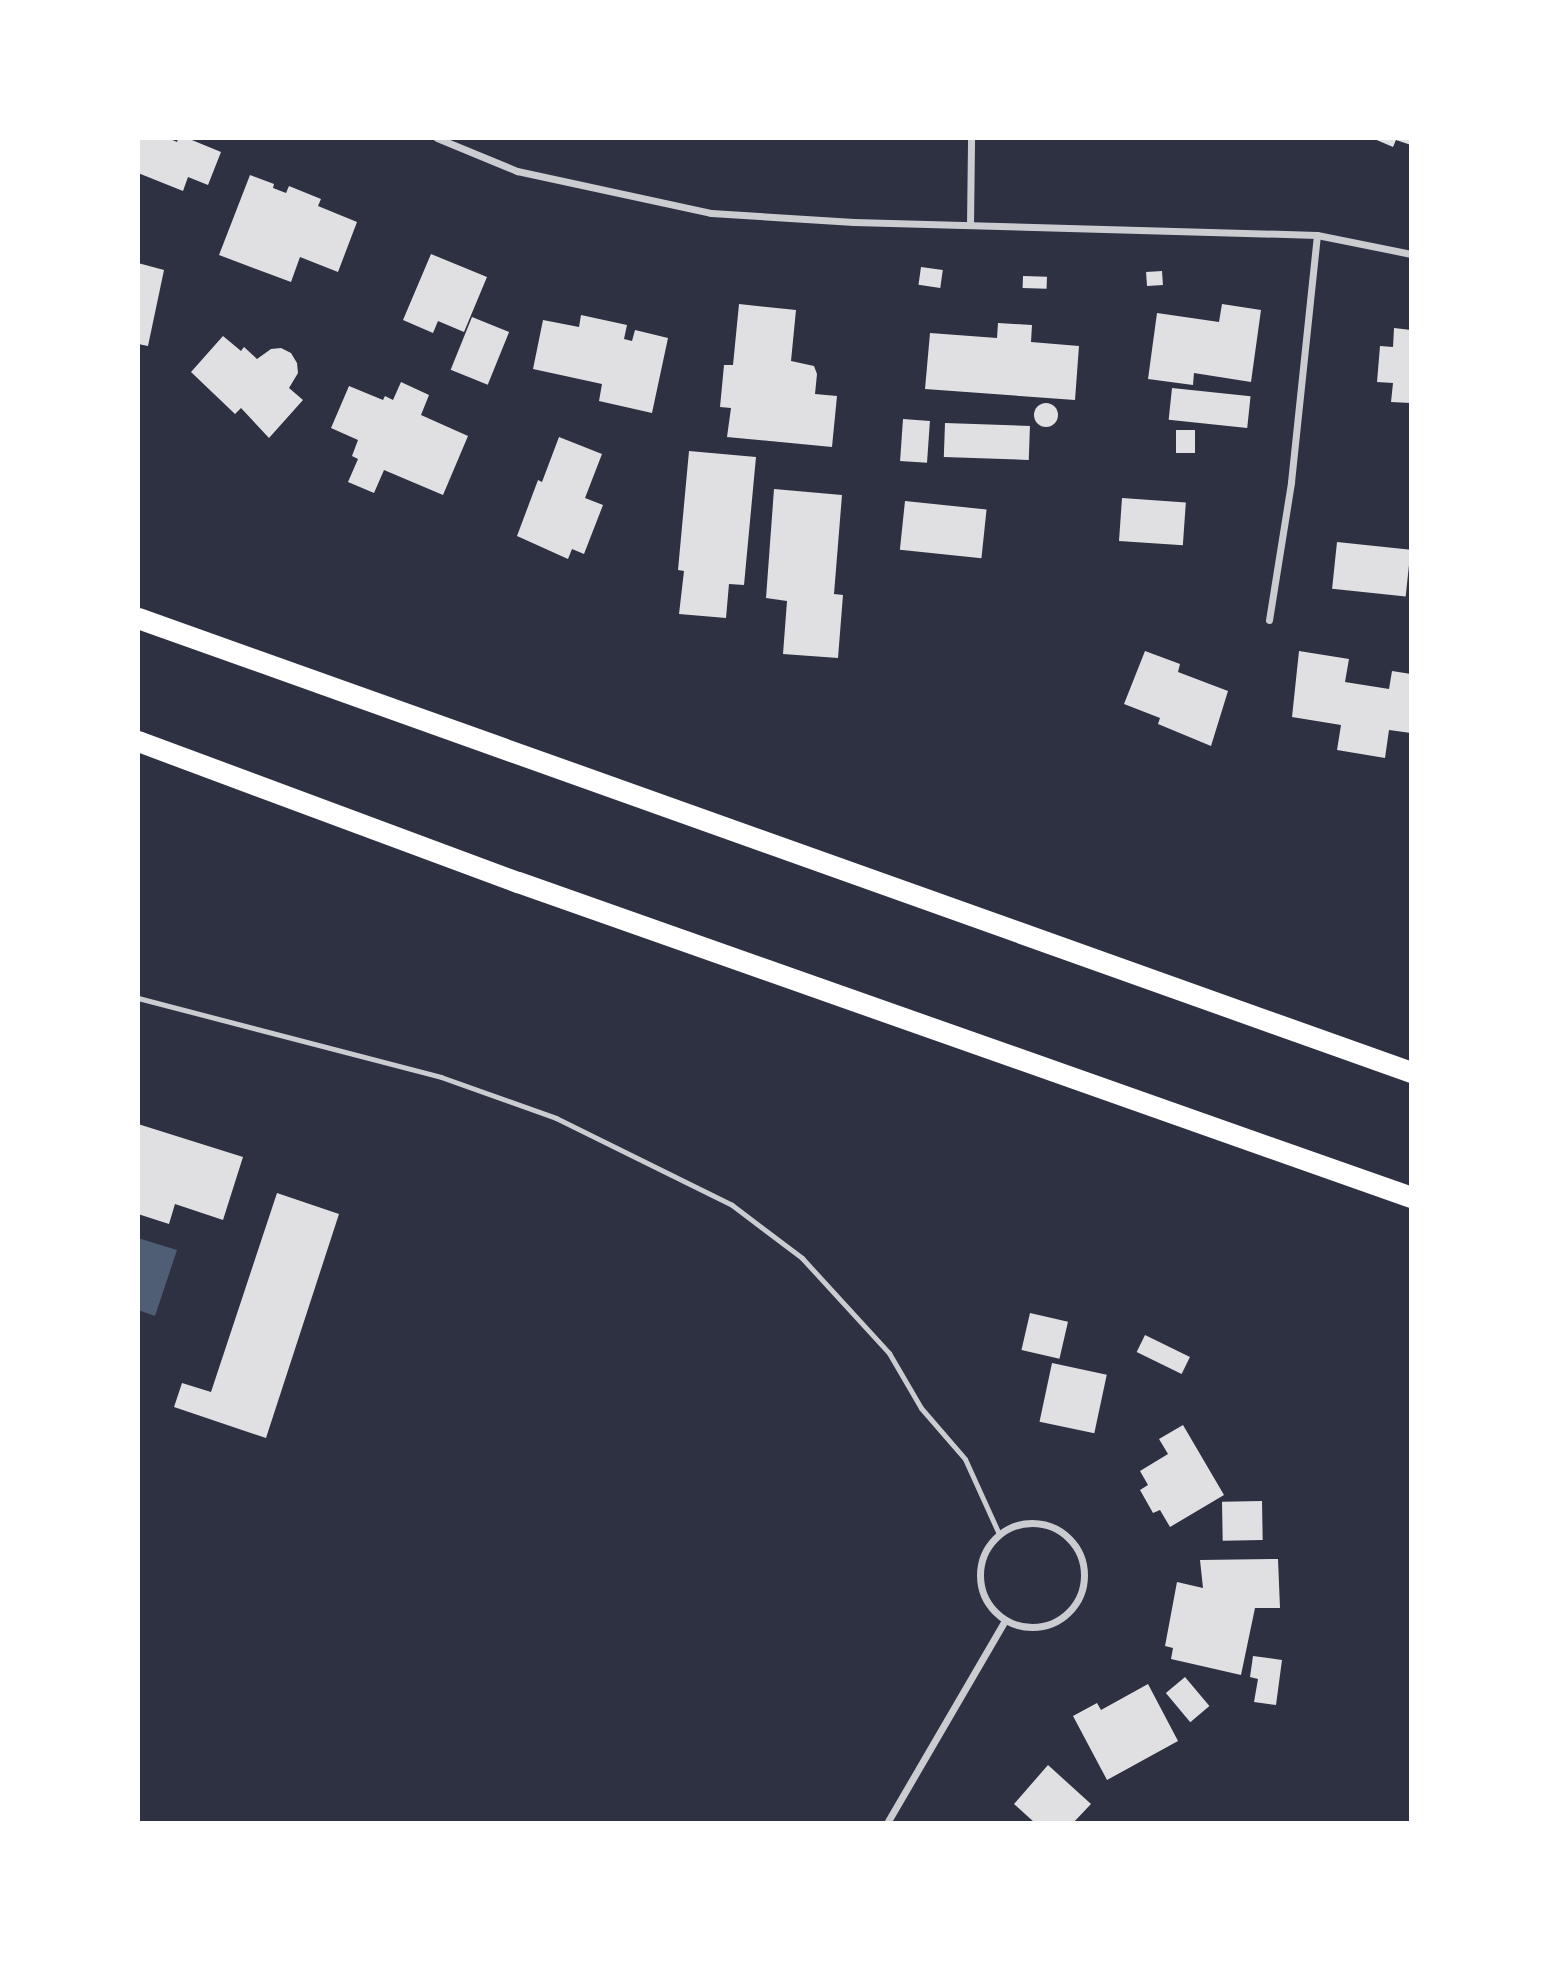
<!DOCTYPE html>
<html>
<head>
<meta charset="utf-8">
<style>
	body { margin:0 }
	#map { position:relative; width:1549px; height:1961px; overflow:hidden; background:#2d3142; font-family:"Work Sans",sans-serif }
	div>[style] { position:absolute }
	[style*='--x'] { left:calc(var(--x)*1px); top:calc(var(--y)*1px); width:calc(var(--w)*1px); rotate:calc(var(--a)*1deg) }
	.water>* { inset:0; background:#4f5d75 }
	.building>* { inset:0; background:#e0e0e3; transform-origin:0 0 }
	.round { border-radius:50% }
	.service>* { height:5px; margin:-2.5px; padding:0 2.5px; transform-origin:2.5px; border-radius:2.5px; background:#caccd0 }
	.minor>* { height:7px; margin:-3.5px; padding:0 3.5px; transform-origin:3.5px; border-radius:3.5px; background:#caccd0 }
	.minor>.ring { margin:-3.5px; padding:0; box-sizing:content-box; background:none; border:7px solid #caccd0; border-radius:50% }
	.motorway>* { height:21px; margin:-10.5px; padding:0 10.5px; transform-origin:10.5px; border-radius:10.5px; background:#fff }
	span { translate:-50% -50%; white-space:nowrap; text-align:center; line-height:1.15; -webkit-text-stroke:7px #fff; paint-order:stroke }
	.frame { position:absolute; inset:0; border:140px solid #fff; pointer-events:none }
</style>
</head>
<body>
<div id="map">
	<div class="water">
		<div style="clip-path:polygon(138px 1238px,177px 1250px,155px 1316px,138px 1310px)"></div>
	</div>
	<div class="building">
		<div style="clip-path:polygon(138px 138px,168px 138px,177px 142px,178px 138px,187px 138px,221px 152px,208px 185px,188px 177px,183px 191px,138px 173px)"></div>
		<div style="clip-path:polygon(1372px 138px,1411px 138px,1411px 145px,1396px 140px,1393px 147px)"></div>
		<div style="clip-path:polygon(250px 175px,274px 184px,273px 188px,286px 193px,289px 186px,321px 199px,318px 206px,357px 222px,338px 272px,300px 257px,291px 282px,219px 255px)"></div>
		<div style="clip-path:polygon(431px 254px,487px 277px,464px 332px,438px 321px,433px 333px,403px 320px)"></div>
		<div style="clip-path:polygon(138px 263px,164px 270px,148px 346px,138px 344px)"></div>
		<div style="left:921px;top:267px;width:22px;height:18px;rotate:8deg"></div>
		<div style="left:1162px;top:271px;width:14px;height:16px;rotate:86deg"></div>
		<div style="left:1023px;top:276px;width:24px;height:12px;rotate:2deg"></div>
		<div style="clip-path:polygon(739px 304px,796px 310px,791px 361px,814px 366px,817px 374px,815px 394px,837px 396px,832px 447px,727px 437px,731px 408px,720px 407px,724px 365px,733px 365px)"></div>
		<div style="clip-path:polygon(1222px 304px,1261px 310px,1251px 382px,1194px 373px,1193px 385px,1148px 379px,1157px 313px,1219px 322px)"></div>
		<div style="clip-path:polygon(581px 315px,627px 325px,624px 339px,632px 341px,635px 330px,668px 338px,652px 413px,599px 401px,602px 384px,533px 369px,543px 320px,579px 327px)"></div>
		<div style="left:472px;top:317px;width:40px;height:57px;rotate:22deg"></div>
		<div style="clip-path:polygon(998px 323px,1032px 325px,1031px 342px,1079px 346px,1075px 400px,925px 389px,930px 333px,997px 338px)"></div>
		<div style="clip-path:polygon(1394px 328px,1411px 330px,1411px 403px,1391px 402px,1393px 383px,1377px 382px,1380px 346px,1393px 347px)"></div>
		<div style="clip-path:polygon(223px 336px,241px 351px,244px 347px,257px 359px,271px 349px,281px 348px,291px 353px,297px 363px,298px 373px,289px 388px,303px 400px,269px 438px,241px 408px,235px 414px,191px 372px)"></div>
		<div style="clip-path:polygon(401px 382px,429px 395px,421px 415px,468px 436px,443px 495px,384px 470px,374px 493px,348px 482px,358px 459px,352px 456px,358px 440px,331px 428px,349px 386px,383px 400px,385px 396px,393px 400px)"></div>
		<div style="left:1172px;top:388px;width:79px;height:32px;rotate:6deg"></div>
		<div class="round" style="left:1034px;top:403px;width:24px;height:24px"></div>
		<div style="left:903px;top:419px;width:27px;height:42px;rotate:4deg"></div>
		<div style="left:945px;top:423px;width:85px;height:34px;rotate:2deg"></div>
		<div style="left:1176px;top:430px;width:19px;height:23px"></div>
		<div style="clip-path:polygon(559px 437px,602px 454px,585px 498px,603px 505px,584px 554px,572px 549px,568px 559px,517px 536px,538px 480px,542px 482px)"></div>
		<div style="clip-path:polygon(689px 451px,756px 457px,744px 585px,729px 584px,726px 618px,679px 614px,684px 571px,678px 570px)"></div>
		<div style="clip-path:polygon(774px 489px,842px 495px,834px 594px,843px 595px,838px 658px,783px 654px,787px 601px,766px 598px)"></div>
		<div style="left:1122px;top:498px;width:64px;height:43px;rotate:4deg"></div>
		<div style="left:905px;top:501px;width:82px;height:49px;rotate:6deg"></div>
		<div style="left:1337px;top:542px;width:74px;height:47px;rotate:6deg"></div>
		<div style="clip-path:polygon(1145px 651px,1180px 664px,1178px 672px,1228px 691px,1211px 746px,1158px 724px,1160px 718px,1124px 704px)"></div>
		<div style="clip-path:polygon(1299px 651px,1349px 659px,1345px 682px,1389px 689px,1392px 671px,1411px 674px,1411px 733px,1389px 730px,1385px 758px,1337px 750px,1341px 725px,1292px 717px)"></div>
		<div style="clip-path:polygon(138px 1124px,243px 1157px,223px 1220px,175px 1204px,169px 1224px,138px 1214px)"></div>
		<div style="clip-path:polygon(277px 1193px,339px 1214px,266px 1438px,174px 1407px,182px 1383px,211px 1392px)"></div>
		<div style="left:1030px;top:1313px;width:39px;height:38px;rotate:13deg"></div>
		<div style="left:1145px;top:1335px;width:50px;height:19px;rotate:26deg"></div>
		<div style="left:1052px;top:1363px;width:56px;height:60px;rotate:12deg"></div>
		<div style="clip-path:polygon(1183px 1425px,1224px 1495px,1170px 1527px,1160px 1510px,1153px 1513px,1140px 1490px,1148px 1485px,1140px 1471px,1168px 1454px,1159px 1439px)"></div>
		<div style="left:1262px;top:1501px;width:39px;height:40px;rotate:89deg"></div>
		<div style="clip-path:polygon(1278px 1559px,1280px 1608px,1255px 1608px,1241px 1675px,1171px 1659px,1173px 1648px,1165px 1646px,1177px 1582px,1203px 1588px,1200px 1560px)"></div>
		<div style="clip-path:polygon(1253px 1656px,1282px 1660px,1276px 1705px,1254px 1702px,1258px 1679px,1250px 1677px)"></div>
		<div style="left:1185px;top:1677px;width:38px;height:25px;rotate:50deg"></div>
		<div style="clip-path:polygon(1148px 1684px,1178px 1741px,1107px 1780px,1073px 1716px,1097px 1703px,1101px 1710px)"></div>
		<div style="clip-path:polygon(1048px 1765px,1091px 1804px,1073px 1823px,1035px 1823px,1014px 1804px)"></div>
	</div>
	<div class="service">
		<div style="--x:138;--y:998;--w:313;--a:14.6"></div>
		<div style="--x:441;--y:1077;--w:122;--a:19.6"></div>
		<div style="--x:556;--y:1118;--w:196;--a:26.3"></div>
		<div style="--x:732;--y:1205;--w:88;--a:37.1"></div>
		<div style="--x:802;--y:1258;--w:129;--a:47.5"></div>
		<div style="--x:889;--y:1353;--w:64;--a:59.8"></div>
		<div style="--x:921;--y:1408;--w:67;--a:49.2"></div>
		<div style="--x:965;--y:1459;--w:82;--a:65.6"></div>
	</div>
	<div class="minor">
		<div style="--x:437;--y:138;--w:87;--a:22.4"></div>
		<div style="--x:517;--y:171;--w:198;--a:12.2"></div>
		<div style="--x:711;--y:213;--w:143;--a:3.6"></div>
		<div style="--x:854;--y:222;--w:463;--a:1.6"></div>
		<div style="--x:1317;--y:235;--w:96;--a:11.4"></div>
		<div style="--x:970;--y:225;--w:87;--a:-89.3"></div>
		<div style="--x:1269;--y:620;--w:140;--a:-80.9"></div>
		<div style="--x:1291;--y:482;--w:248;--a:-84"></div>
		<div class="ring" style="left:980px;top:1523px;width:97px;height:97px"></div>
		<div style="--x:887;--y:1823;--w:235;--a:-59.8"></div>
	</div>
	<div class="motorway">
		<div style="--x:138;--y:618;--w:1352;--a:19.63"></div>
		<div style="--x:138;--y:741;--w:405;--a:20.4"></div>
		<div style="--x:518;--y:882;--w:947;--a:19.43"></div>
	</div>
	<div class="frame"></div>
</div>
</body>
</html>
